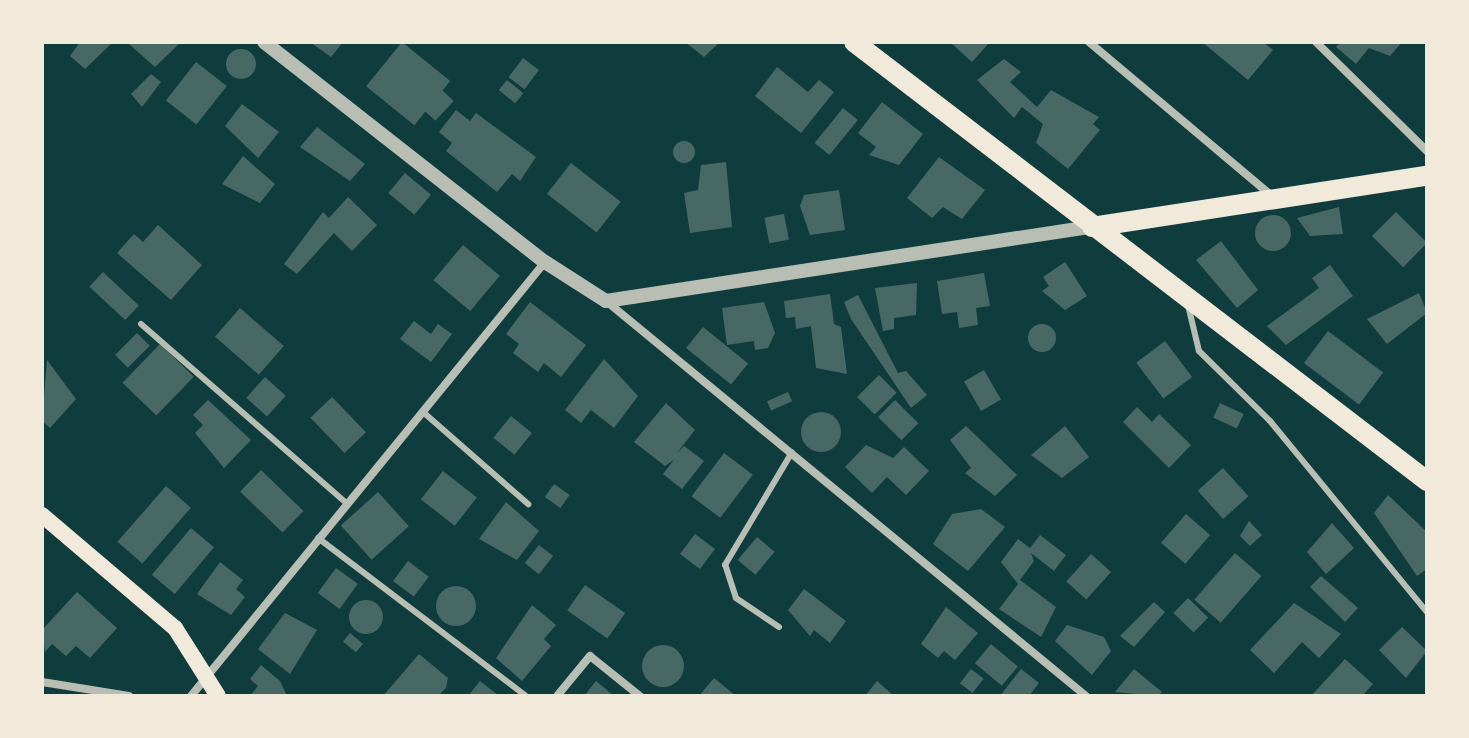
<!DOCTYPE html>
<html>
<head>
<meta charset="utf-8">
<style>
	body { margin:0 }
	#map { position:relative; width:1469px; height:738px; overflow:hidden; background:#0f3d3e; font-family:Mulish,sans-serif }
	div>[style] { position:absolute }
	[style*='--x'] { left:calc(var(--x)*1px); top:calc(var(--y)*1px); width:calc(var(--w)*1px); rotate:calc(var(--a)*1deg) }
	.building>* { inset:0; background:#486865; transform-origin:0 0 }
	.round { border-radius:50% }
	.service>* { height:6px; margin:-3px; padding:0 3px; transform-origin:3px; border-radius:3px; background:#b8beb3 }
	.minor>* { height:8px; margin:-4px; padding:0 4px; transform-origin:4px; border-radius:4px; background:#b8beb3 }
	.tertiary>* { height:14px; margin:-7px; padding:0 7px; transform-origin:7px; border-radius:7px; background:#b8beb3 }
	.secondary>* { height:16px; margin:-8px; padding:0 8px; transform-origin:8px; border-radius:8px; background:#f1e9da }
	.primary>* { height:20px; margin:-10px; padding:0 10px; transform-origin:10px; border-radius:10px; background:#f1e9da }
	span { translate:-50% -50%; white-space:nowrap; text-align:center; line-height:1.15; -webkit-text-stroke:8px #f1e9da; paint-order:stroke }
	.frame { position:absolute; inset:0; border:44px solid #f1e9da; pointer-events:none }
</style>
</head>
<body>
<div id="map">
	<div class="building">
		<div style="clip-path:polygon(80px 42px,113px 42px,85px 69px,70px 56px)"></div>
		<div style="clip-path:polygon(181px 42px,155px 67px,129px 44px,130px 42px)"></div>
		<div style="clip-path:polygon(310px 42px,343px 42px,331px 57px)"></div>
		<div style="left:402px;top:42px;width:62px;height:57px;rotate:39deg"></div>
		<div style="clip-path:polygon(685px 42px,720px 42px,704px 57px)"></div>
		<div style="clip-path:polygon(950px 42px,990px 42px,972px 62px)"></div>
		<div style="clip-path:polygon(1202px 42px,1263px 42px,1273px 50px,1248px 80px)"></div>
		<div style="clip-path:polygon(1341px 42px,1402px 42px,1390px 56px,1369px 48px,1356px 64px,1336px 47px)"></div>
		<div class="round" style="left:226px;top:49px;width:30px;height:30px"></div>
		<div style="left:523px;top:58px;width:20px;height:24px;rotate:37deg"></div>
		<div style="clip-path:polygon(1004px 59px,1021px 72px,1010px 82px,1037px 107px,1051px 90px,1099px 117px,1093px 124px,1100px 130px,1068px 169px,1036px 143px,1043px 124px,1022px 107px,1014px 118px,977px 80px)"></div>
		<div style="left:196px;top:62px;width:39px;height:49px;rotate:38deg"></div>
		<div style="clip-path:polygon(777px 67px,808px 92px,819px 80px,834px 92px,801px 133px,755px 96px)"></div>
		<div style="clip-path:polygon(151px 74px,161px 82px,142px 107px,131px 94px)"></div>
		<div style="left:507px;top:80px;width:21px;height:13px;rotate:39deg"></div>
		<div style="left:442px;top:90px;width:16px;height:27px;rotate:43deg"></div>
		<div style="clip-path:polygon(882px 102px,923px 134px,899px 165px,869px 155px,876px 147px,858px 133px)"></div>
		<div style="clip-path:polygon(242px 104px,279px 132px,258px 158px,225px 126px)"></div>
		<div style="left:843px;top:108px;width:19px;height:45px;rotate:39deg"></div>
		<div style="clip-path:polygon(456px 110px,470px 121px,476px 113px,536px 157px,520px 181px,512px 174px,497px 192px,446px 151px,452px 143px,439px 132px)"></div>
		<div style="clip-path:polygon(317px 127px,365px 164px,350px 181px,300px 147px)"></div>
		<div class="round" style="left:673px;top:141px;width:22px;height:22px"></div>
		<div style="clip-path:polygon(243px 156px,275px 184px,260px 203px,222px 184px)"></div>
		<div style="clip-path:polygon(939px 157px,985px 190px,962px 219px,943px 207px,932px 218px,907px 198px)"></div>
		<div style="clip-path:polygon(726px 162px,732px 227px,690px 233px,684px 193px,698px 190px,701px 165px)"></div>
		<div style="left:571px;top:163px;width:63px;height:39px;rotate:38deg"></div>
		<div style="left:405px;top:173px;width:34px;height:26px;rotate:40deg"></div>
		<div style="clip-path:polygon(839px 190px,845px 230px,810px 235px,800px 206px,804px 195px)"></div>
		<div style="clip-path:polygon(348px 197px,377px 225px,352px 251px,334px 233px,297px 274px,284px 264px,323px 212px,329px 218px)"></div>
		<div style="clip-path:polygon(1339px 207px,1343px 234px,1310px 236px,1297px 218px)"></div>
		<div style="left:1396px;top:212px;width:44px;height:34px;rotate:45deg"></div>
		<div style="left:784px;top:214px;width:26px;height:20px;rotate:79deg"></div>
		<div class="round" style="left:1255px;top:215px;width:36px;height:36px"></div>
		<div style="clip-path:polygon(158px 225px,202px 265px,171px 300px,117px 253px,134px 234px,143px 242px)"></div>
		<div style="clip-path:polygon(1221px 241px,1258px 290px,1237px 308px,1196px 260px)"></div>
		<div style="left:463px;top:245px;width:48px;height:46px;rotate:40deg"></div>
		<div style="clip-path:polygon(1065px 262px,1087px 296px,1065px 310px,1042px 291px,1049px 286px,1043px 277px)"></div>
		<div style="clip-path:polygon(1330px 265px,1353px 296px,1286px 345px,1267px 326px,1319px 288px,1312px 278px)"></div>
		<div style="left:103px;top:272px;width:49px;height:20px;rotate:43deg"></div>
		<div style="clip-path:polygon(984px 273px,990px 306px,976px 308px,978px 325px,959px 328px,957px 312px,942px 314px,937px 281px)"></div>
		<div style="clip-path:polygon(917px 283px,916px 315px,894px 318px,894px 329px,883px 331px,875px 288px)"></div>
		<div style="clip-path:polygon(1419px 293px,1427px 313px,1387px 344px,1367px 319px)"></div>
		<div style="clip-path:polygon(830px 294px,834px 324px,841px 327px,847px 374px,816px 368px,811px 326px,796px 329px,795px 317px,786px 318px,784px 301px)"></div>
		<div style="clip-path:polygon(858px 295px,898px 373px,906px 371px,927px 395px,911px 408px,851px 319px,844px 302px)"></div>
		<div style="clip-path:polygon(530px 302px,586px 345px,561px 377px,544px 363px,538px 372px,513px 353px,519px 344px,506px 334px)"></div>
		<div style="clip-path:polygon(764px 302px,775px 333px,768px 348px,755px 350px,754px 341px,727px 345px,722px 308px)"></div>
		<div style="left:240px;top:308px;width:58px;height:38px;rotate:41deg"></div>
		<div style="clip-path:polygon(414px 321px,431px 334px,438px 324px,452px 334px,431px 362px,400px 339px)"></div>
		<div class="round" style="left:1028px;top:324px;width:28px;height:28px"></div>
		<div style="left:703px;top:327px;width:58px;height:27px;rotate:39deg"></div>
		<div style="left:1328px;top:331px;width:69px;height:40px;rotate:37deg"></div>
		<div style="left:137px;top:333px;width:18px;height:31px;rotate:45deg"></div>
		<div style="left:1165px;top:341px;width:45px;height:36px;rotate:53deg"></div>
		<div style="left:160px;top:344px;width:47px;height:54px;rotate:44deg"></div>
		<div style="clip-path:polygon(604px 359px,638px 396px,614px 428px,591px 410px,581px 423px,565px 410px)"></div>
		<div style="clip-path:polygon(47px 360px,76px 399px,50px 428px,42px 421px)"></div>
		<div style="left:984px;top:370px;width:34px;height:23px;rotate:60deg"></div>
		<div style="left:879px;top:375px;width:25px;height:31px;rotate:45deg"></div>
		<div style="left:265px;top:377px;width:28px;height:28px;rotate:42deg"></div>
		<div style="left:788px;top:392px;width:10px;height:23px;rotate:66deg"></div>
		<div style="left:332px;top:397px;width:49px;height:30px;rotate:46deg"></div>
		<div style="clip-path:polygon(208px 400px,251px 440px,224px 468px,195px 433px,203px 425px,193px 415px)"></div>
		<div style="left:895px;top:400px;width:33px;height:24px;rotate:45deg"></div>
		<div style="clip-path:polygon(666px 403px,695px 430px,677px 453px,684px 446px,704px 461px,682px 489px,663px 474px,674px 460px,665px 466px,634px 442px)"></div>
		<div style="left:1220px;top:403px;width:26px;height:16px;rotate:25deg"></div>
		<div style="clip-path:polygon(1137px 407px,1152px 422px,1159px 414px,1191px 445px,1169px 468px,1123px 422px)"></div>
		<div class="round" style="left:801px;top:412px;width:40px;height:40px"></div>
		<div style="left:511px;top:416px;width:27px;height:28px;rotate:39deg"></div>
		<div style="clip-path:polygon(966px 426px,1017px 475px,995px 496px,965px 473px,971px 468px,950px 440px)"></div>
		<div style="clip-path:polygon(1065px 426px,1089px 457px,1062px 478px,1031px 455px)"></div>
		<div style="clip-path:polygon(866px 445px,893px 458px,904px 447px,929px 471px,906px 495px,887px 477px,872px 493px,845px 467px)"></div>
		<div style="left:724px;top:453px;width:36px;height:54px;rotate:37deg"></div>
		<div style="left:1223px;top:468px;width:38px;height:34px;rotate:48deg"></div>
		<div style="left:261px;top:470px;width:59px;height:30px;rotate:44deg"></div>
		<div style="left:443px;top:471px;width:43px;height:36px;rotate:38deg"></div>
		<div style="left:554px;top:484px;width:19px;height:16px;rotate:35deg"></div>
		<div style="left:166px;top:486px;width:33px;height:74px;rotate:41deg"></div>
		<div style="left:378px;top:492px;width:46px;height:50px;rotate:48deg"></div>
		<div style="clip-path:polygon(1388px 495px,1427px 532px,1427px 569px,1417px 576px,1374px 513px)"></div>
		<div style="clip-path:polygon(506px 502px,539px 531px,517px 560px,479px 539px)"></div>
		<div style="clip-path:polygon(981px 509px,1005px 527px,968px 571px,933px 544px,952px 514px)"></div>
		<div style="left:1186px;top:514px;width:32px;height:38px;rotate:41deg"></div>
		<div style="clip-path:polygon(1249px 521px,1262px 535px,1250px 546px,1240px 536px)"></div>
		<div style="clip-path:polygon(1332px 523px,1354px 548px,1326px 574px,1307px 552px)"></div>
		<div style="left:191px;top:528px;width:30px;height:61px;rotate:40deg"></div>
		<div style="left:695px;top:534px;width:25px;height:25px;rotate:37deg"></div>
		<div style="clip-path:polygon(1040px 535px,1066px 555px,1054px 571px,1031px 553px,1034px 561px,1020px 580px,1056px 607px,1041px 637px,999px 609px,1018px 584px,1001px 562px,1018px 539px,1030px 548px)"></div>
		<div style="left:757px;top:537px;width:23px;height:30px;rotate:40deg"></div>
		<div style="left:539px;top:545px;width:18px;height:23px;rotate:38deg"></div>
		<div style="left:1235px;top:553px;width:35px;height:62px;rotate:41deg"></div>
		<div style="left:1091px;top:554px;width:27px;height:37px;rotate:42deg"></div>
		<div style="left:408px;top:561px;width:26px;height:25px;rotate:37deg"></div>
		<div style="clip-path:polygon(220px 562px,243px 580px,236px 589px,245px 597px,231px 615px,197px 594px)"></div>
		<div style="left:336px;top:568px;width:27px;height:31px;rotate:36deg"></div>
		<div style="clip-path:polygon(1321px 576px,1358px 608px,1345px 622px,1310px 587px)"></div>
		<div style="left:585px;top:585px;width:49px;height:31px;rotate:35deg"></div>
		<div class="round" style="left:436px;top:586px;width:40px;height:40px"></div>
		<div style="clip-path:polygon(804px 589px,846px 621px,830px 643px,814px 630px,810px 636px,788px 610px)"></div>
		<div style="clip-path:polygon(77px 592px,117px 628px,90px 658px,76px 646px,66px 656px,52px 644px,45px 652px,42px 630px)"></div>
		<div style="left:1188px;top:598px;width:28px;height:21px;rotate:44deg"></div>
		<div class="round" style="left:349px;top:600px;width:34px;height:34px"></div>
		<div style="clip-path:polygon(1154px 602px,1165px 612px,1134px 647px,1120px 636px)"></div>
		<div style="clip-path:polygon(1294px 603px,1341px 634px,1319px 658px,1302px 642px,1274px 673px,1250px 650px)"></div>
		<div style="clip-path:polygon(532px 605px,556px 625px,544px 639px,551px 646px,522px 681px,496px 658px)"></div>
		<div style="clip-path:polygon(946px 607px,978px 633px,955px 660px,944px 651px,938px 658px,921px 644px)"></div>
		<div style="clip-path:polygon(285px 613px,317px 630px,290px 674px,258px 649px)"></div>
		<div style="clip-path:polygon(1067px 625px,1104px 637px,1111px 651px,1092px 675px,1055px 641px)"></div>
		<div style="clip-path:polygon(1402px 627px,1427px 651px,1406px 678px,1379px 650px)"></div>
		<div style="left:350px;top:633px;width:17px;height:11px;rotate:40deg"></div>
		<div style="left:991px;top:644px;width:35px;height:25px;rotate:40deg"></div>
		<div class="round" style="left:642px;top:645px;width:42px;height:42px"></div>
		<div style="clip-path:polygon(419px 654px,448px 678px,446px 688px,438px 696px,383px 696px)"></div>
		<div style="clip-path:polygon(1345px 659px,1373px 684px,1362px 696px,1311px 696px)"></div>
		<div style="clip-path:polygon(261px 665px,280px 681px,287px 696px,250px 696px,258px 686px,250px 679px)"></div>
		<div style="left:971px;top:669px;width:16px;height:18px;rotate:38deg"></div>
		<div style="clip-path:polygon(1021px 669px,1039px 683px,1029px 696px,1000px 696px)"></div>
		<div style="clip-path:polygon(1134px 669px,1162px 692px,1158px 696px,1115px 692px)"></div>
		<div style="clip-path:polygon(714px 678px,736px 696px,699px 696px)"></div>
		<div style="clip-path:polygon(480px 681px,499px 696px,468px 696px)"></div>
		<div style="clip-path:polygon(596px 681px,614px 696px,584px 696px)"></div>
		<div style="clip-path:polygon(877px 681px,894px 696px,865px 696px)"></div>
	</div>
	<div class="service">
		<div style="--x:1188;--y:305;--w:47;--a:76.6"></div>
		<div style="--x:1199;--y:351;--w:100;--a:44.6"></div>
		<div style="--x:1270;--y:421;--w:247;--a:50.6"></div>
		<div style="--x:141;--y:324;--w:269;--a:41.1"></div>
		<div style="--x:423;--y:412;--w:140;--a:41.2"></div>
		<div style="--x:318;--y:538;--w:261;--a:37.2"></div>
		<div style="--x:779;--y:627;--w:52;--a:-146"></div>
		<div style="--x:736;--y:598;--w:35;--a:-108"></div>
		<div style="--x:725;--y:565;--w:131;--a:-59.3"></div>
	</div>
	<div class="minor">
		<div style="--x:1089;--y:42;--w:239;--a:40.1"></div>
		<div style="--x:1316;--y:42;--w:156;--a:44.5"></div>
		<div style="--x:606;--y:301;--w:622;--a:39.45"></div>
		<div style="--x:42;--y:682;--w:88;--a:9.1"></div>
		<div style="--x:191;--y:696;--w:560;--a:-50.8"></div>
		<div style="--x:557;--y:696;--w:52;--a:-50.5"></div>
		<div style="--x:590;--y:656;--w:64;--a:38.7"></div>
	</div>
	<div class="tertiary">
		<div style="--x:264;--y:42;--w:357;--a:38.1"></div>
		<div style="--x:545;--y:262;--w:72;--a:32.6"></div>
		<div style="--x:606;--y:301;--w:492;--a:-8.7"></div>
	</div>
	<div class="secondary">
		<div style="--x:42;--y:515;--w:175;--a:40.4"></div>
		<div style="--x:175;--y:628;--w:80;--a:57.7"></div>
	</div>
	<div class="primary">
		<div style="--x:854;--y:42;--w:722;--a:37.46"></div>
		<div style="--x:1092;--y:227;--w:339;--a:-8.7"></div>
	</div>
	<div class="frame"></div>
</div>
</body>
</html>
